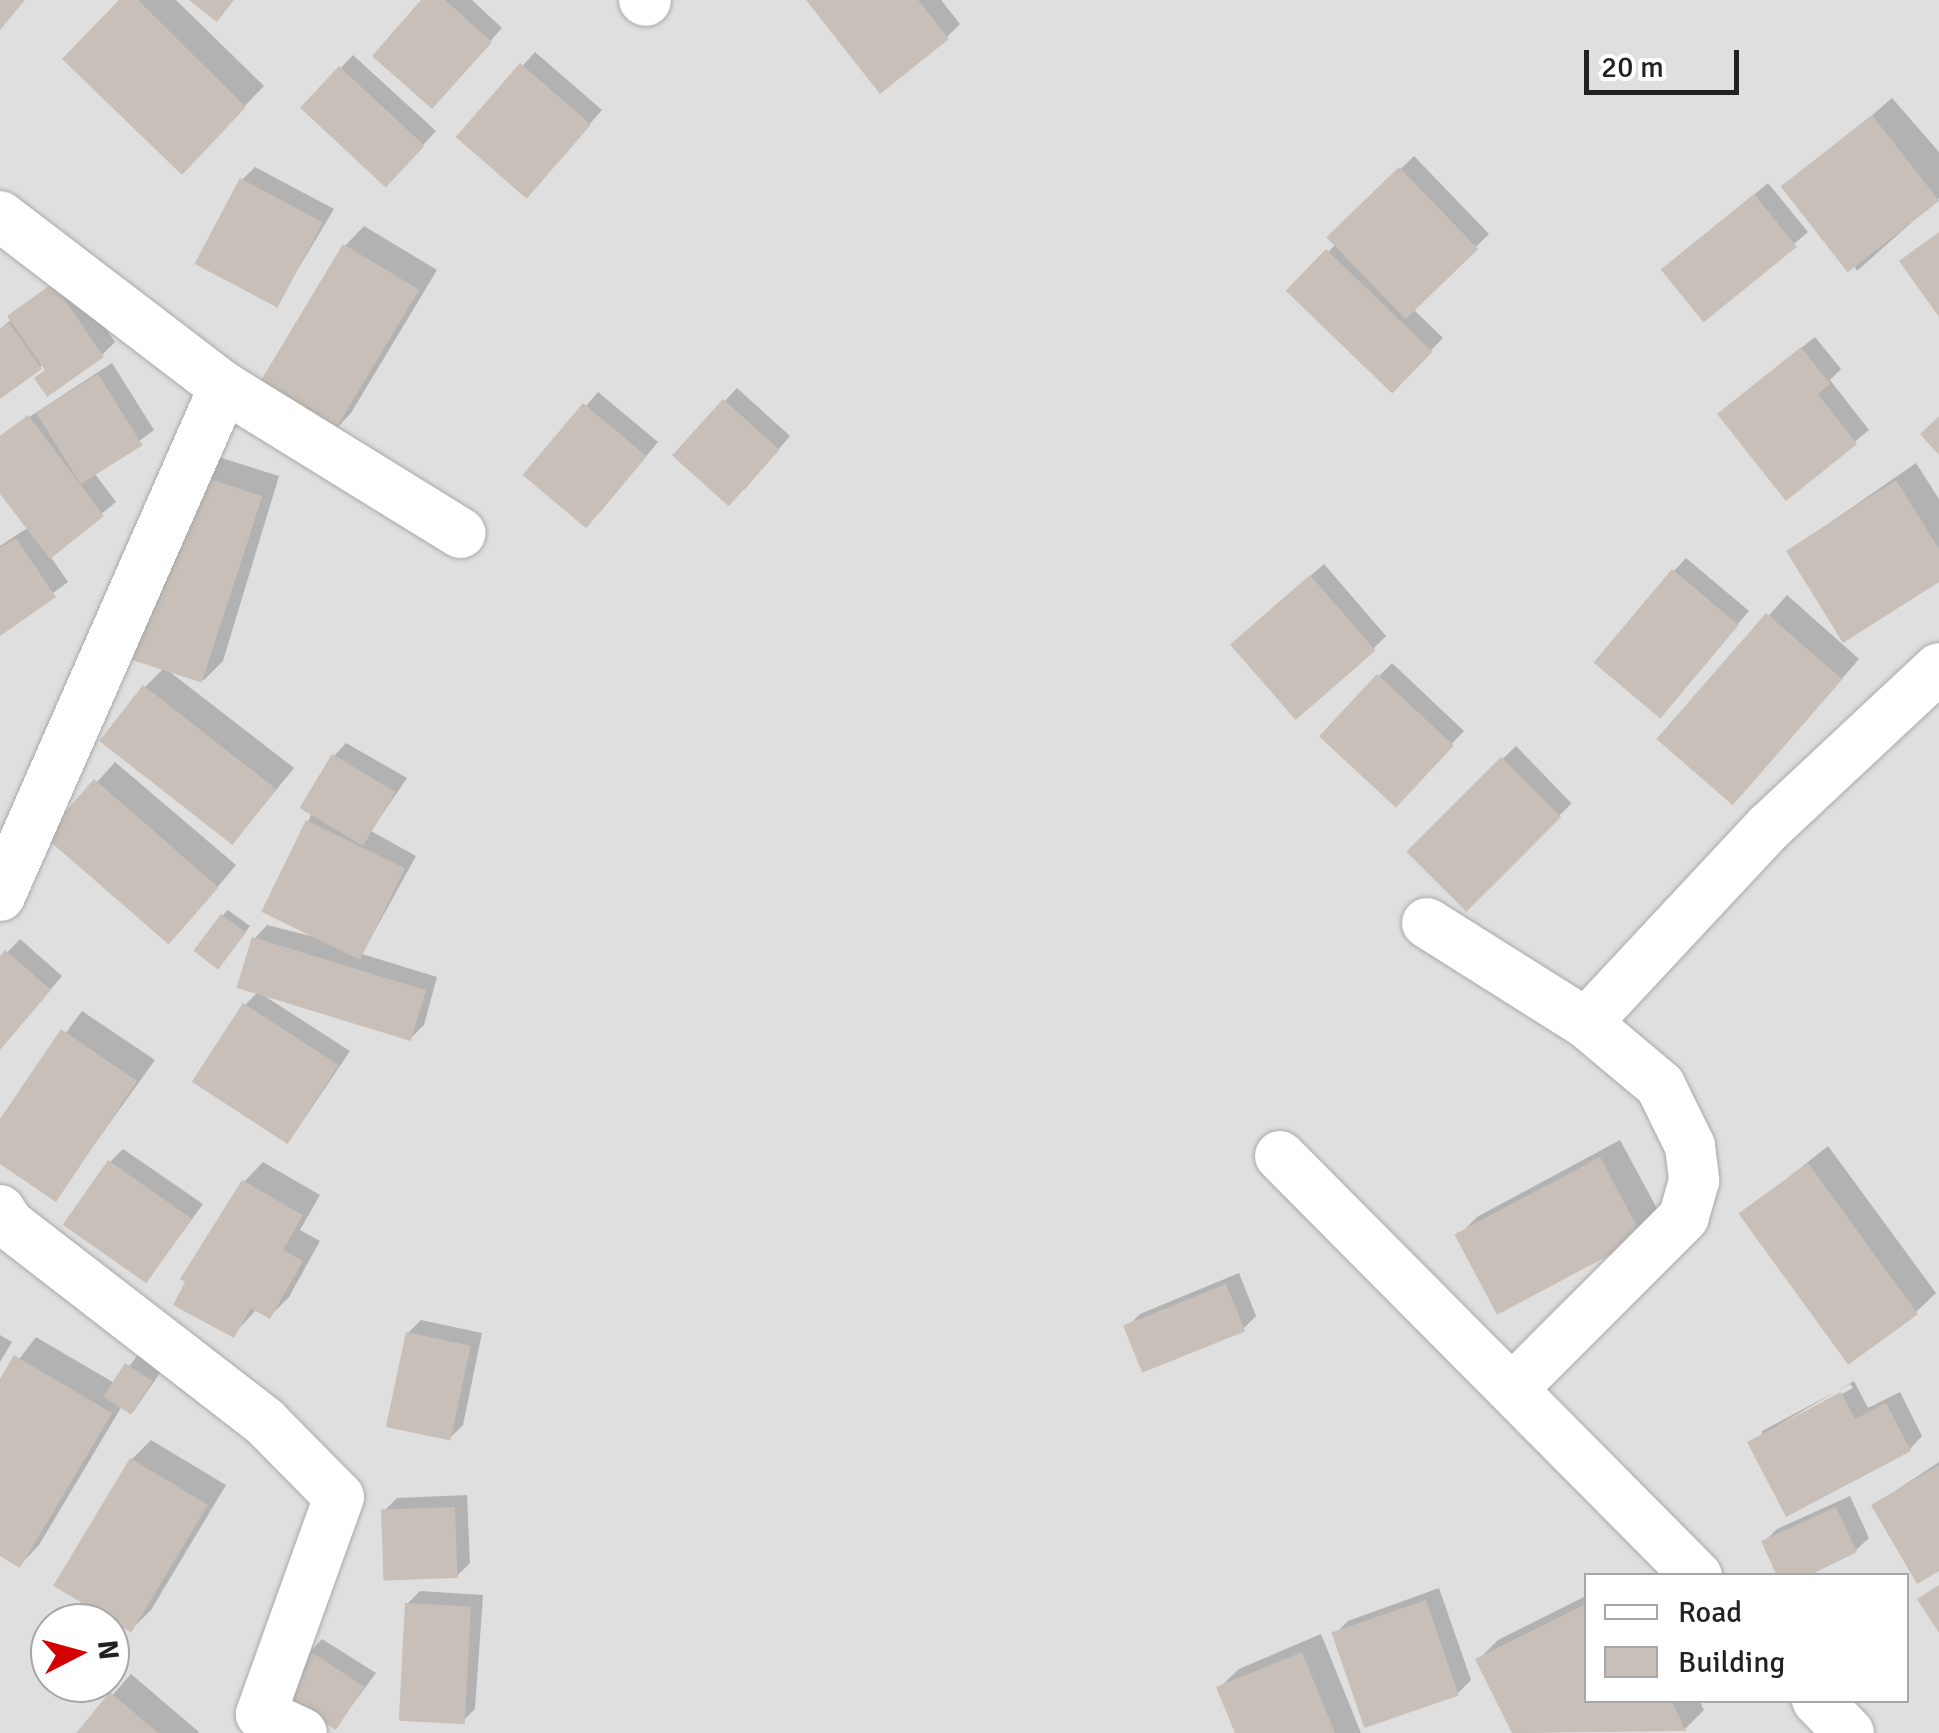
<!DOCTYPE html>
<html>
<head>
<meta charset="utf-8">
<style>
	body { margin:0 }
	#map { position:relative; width:1939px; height:1733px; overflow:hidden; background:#f2efe9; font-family:Signika,sans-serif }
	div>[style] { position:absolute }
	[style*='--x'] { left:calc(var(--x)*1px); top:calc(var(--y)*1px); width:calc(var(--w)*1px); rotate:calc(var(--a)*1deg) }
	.residential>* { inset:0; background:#e0dfdf }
	.shadow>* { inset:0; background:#0003; transform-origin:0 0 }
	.building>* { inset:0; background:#c7bfb8; transform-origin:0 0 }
	.roads { filter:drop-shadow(0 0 2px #a9a9a9) drop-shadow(0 0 2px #a9a9a9) }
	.street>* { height:50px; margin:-25px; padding:0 25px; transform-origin:25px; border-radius:25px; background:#fff }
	span { translate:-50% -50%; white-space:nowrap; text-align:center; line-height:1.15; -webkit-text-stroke:10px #fff; paint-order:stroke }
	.legend { position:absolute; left:1584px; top:1573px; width:325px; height:130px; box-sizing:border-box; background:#fff; border:2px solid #a7a7a7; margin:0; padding:12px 18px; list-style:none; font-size:30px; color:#222 }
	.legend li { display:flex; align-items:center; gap:20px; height:50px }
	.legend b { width:50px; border:2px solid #a7a7a7 }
	.north { position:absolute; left:30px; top:1603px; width:100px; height:100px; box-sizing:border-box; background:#fff; border:2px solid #a7a7a7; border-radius:50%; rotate:84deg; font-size:28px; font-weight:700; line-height:40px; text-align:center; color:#222 }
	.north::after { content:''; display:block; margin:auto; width:35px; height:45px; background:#d40000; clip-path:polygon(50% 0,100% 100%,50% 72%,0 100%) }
	.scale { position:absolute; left:1584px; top:50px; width:155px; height:45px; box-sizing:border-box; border:5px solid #222; border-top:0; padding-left:12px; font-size:30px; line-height:35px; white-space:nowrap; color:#222; -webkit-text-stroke:8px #fff; paint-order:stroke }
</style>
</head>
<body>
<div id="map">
	<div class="residential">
		<div style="clip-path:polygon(evenodd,0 0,1939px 0,1939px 1733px,0 1733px,0 0,1586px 1576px,1906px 1576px,1906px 1700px,1586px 1700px,1586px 1576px,0 0,50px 1623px,110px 1623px,110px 1683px,50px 1683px,50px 1623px)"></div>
	</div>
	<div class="shadow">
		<div style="clip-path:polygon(122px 0,176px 0,264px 86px,182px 171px)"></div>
		<div style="clip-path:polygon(424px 0,472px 0,502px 28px,444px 93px)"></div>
		<div style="clip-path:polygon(809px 0,941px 0,960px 24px,947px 37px)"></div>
		<div style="clip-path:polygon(535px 52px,602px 110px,539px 182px,460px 137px)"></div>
		<div style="clip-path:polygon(353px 55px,436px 131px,398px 172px,303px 108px)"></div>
		<div style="clip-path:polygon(1892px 98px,1939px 152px,1939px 198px,1857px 271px,1807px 172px)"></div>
		<div style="clip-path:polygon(1414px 156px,1489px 234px,1413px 309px,1443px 338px,1392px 390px,1290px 291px,1336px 244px,1330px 238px)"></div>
		<div style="clip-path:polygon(255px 167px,334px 209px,277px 304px,242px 180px)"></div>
		<div style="clip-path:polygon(1768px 183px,1808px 232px,1706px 320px,1678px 258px)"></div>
		<div style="clip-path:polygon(364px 226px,437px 270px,351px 413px,332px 433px,345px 246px)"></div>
		<div style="clip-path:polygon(66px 272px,115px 342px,102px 355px,47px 369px,44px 364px,0 396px,0 329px)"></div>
		<div style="clip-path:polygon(1815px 337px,1841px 369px,1830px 380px,1869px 430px,1786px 498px,1733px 402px)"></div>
		<div style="clip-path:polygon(112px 363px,154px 430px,95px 474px,116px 502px,50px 556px,68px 582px,0 632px,0 546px,29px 527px,0 490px,0 436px)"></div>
		<div style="clip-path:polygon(737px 388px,790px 436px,744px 490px,725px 401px)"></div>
		<div style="clip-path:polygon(598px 392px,658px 442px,600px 512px,527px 475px)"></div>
		<div style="clip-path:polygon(212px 455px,279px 476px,223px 661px,204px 680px,166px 669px,294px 768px,234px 842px,145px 687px,164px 668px)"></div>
		<div style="clip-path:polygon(1916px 463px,1939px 499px,1939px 579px,1789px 551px)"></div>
		<div style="clip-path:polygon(1686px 558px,1749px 611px,1672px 702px,1674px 571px)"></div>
		<div style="clip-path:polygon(1324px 564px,1386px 636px,1373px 649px,1246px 633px)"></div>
		<div style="clip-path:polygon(1787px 595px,1859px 659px,1751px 784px,1660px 739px)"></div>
		<div style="clip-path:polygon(1392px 663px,1464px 731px,1395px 804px,1379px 676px)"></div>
		<div style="clip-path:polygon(346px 743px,407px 778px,371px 831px,416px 856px,362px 954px,437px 977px,424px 1025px,411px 1038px,263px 995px,350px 1051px,290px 1140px,245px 1005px,258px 992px,255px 938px,267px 925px,315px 937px,308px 822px,334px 756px)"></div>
		<div style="left:1516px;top:746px;width:80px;height:150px;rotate:46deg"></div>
		<div style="clip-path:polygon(115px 762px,236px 865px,189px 921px,48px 837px)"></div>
		<div style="clip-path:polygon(228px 910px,250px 926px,224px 961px,223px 915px)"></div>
		<div style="clip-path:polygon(20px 939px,62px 976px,0 1049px,0 960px)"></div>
		<div style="clip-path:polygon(82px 1011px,155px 1060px,55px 1199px,0 1161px,0 1123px)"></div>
		<div style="clip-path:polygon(1620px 1140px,1661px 1216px,1499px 1312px,1458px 1236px,1477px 1217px)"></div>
		<div style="clip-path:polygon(1828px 1146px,1936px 1293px,1916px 1312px,1742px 1215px)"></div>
		<div style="clip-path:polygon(123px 1149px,203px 1204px,147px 1281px,110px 1162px)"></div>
		<div style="clip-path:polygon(263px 1162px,320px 1195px,300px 1230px,320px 1241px,289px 1297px,270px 1316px,257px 1309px,233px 1335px,244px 1182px)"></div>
		<div style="clip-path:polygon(1239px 1273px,1256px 1316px,1243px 1329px,1127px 1327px,1140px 1314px)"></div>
		<div style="clip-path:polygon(421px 1320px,482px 1333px,463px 1425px,450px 1438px,408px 1333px)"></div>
		<div style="clip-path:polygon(0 1335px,12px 1342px,0 1362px)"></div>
		<div style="clip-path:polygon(36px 1337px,116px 1384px,140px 1352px,164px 1367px,133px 1412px,122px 1406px,39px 1545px,20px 1565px,0 1553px,0 1384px)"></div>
		<div style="clip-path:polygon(evenodd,1854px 1381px,1868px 1408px,1900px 1392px,1922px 1436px,1910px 1449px,1750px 1442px,1854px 1381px,1850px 1384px,1853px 1388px,1762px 1437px,1762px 1431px,1850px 1384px)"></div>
		<div style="clip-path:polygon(151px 1440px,226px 1485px,151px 1610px,131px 1630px,132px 1459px)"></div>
		<div style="clip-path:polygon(1939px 1462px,1939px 1568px,1874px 1505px)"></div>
		<div style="clip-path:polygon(467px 1495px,470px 1563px,457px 1576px,384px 1511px,397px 1498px)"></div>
		<div style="clip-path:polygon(1850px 1496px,1869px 1538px,1856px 1550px,1764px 1542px,1777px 1529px)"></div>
		<div style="clip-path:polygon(1439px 1588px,1471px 1680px,1458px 1693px,1335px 1634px,1348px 1621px)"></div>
		<div style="clip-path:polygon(420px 1591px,483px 1595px,475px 1709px,462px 1722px,407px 1604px)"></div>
		<div style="clip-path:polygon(1586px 1596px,1586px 1700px,1699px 1700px,1704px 1710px,1685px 1729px,1514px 1733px,1478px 1660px,1498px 1640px)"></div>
		<div style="clip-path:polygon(1321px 1634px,1361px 1733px,1238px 1733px,1219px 1688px,1239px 1669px)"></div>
		<div style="clip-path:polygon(322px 1639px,376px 1673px,336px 1727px,310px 1652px)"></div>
		<div style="clip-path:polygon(131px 1674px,199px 1732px,198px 1733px,79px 1733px)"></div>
	</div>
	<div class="building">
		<div style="clip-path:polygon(0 0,25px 0,0 30px)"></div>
		<div style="clip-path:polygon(119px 0,138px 0,246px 107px,182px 175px,62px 59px)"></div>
		<div style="clip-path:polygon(189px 0,234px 0,217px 22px)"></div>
		<div style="clip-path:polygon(421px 0,445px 0,492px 42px,432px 109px,372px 56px)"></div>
		<div style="clip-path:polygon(806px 0,918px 0,949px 39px,880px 94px)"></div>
		<div style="left:520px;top:63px;width:94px;height:98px;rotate:41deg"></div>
		<div style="left:339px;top:66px;width:117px;height:57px;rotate:43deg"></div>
		<div style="left:1872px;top:115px;width:109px;height:116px;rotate:52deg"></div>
		<div style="left:1399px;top:167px;width:114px;height:101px;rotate:46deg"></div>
		<div style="left:240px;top:178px;width:94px;height:97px;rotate:28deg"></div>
		<div style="left:1754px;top:194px;width:68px;height:120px;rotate:51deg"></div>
		<div style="clip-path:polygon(1939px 232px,1939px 317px,1899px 261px)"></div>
		<div style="left:343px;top:244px;width:89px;height:169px;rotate:31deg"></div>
		<div style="left:1326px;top:249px;width:148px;height:58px;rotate:44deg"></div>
		<div style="clip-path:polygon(53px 283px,104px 357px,47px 397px,34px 378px,45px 370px,7px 316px)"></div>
		<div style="clip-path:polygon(9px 323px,42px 369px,0 399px,0 329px)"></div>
		<div style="clip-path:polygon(1801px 347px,1830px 384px,1818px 394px,1857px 444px,1786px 501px,1717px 414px)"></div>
		<div style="left:98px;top:374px;width:84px;height:73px;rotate:58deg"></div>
		<div style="left:723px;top:399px;width:76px;height:76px;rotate:42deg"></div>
		<div style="left:583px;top:403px;width:83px;height:94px;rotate:40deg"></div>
		<div style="clip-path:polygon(28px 415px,104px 516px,50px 559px,0 494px,0 436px)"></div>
		<div style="clip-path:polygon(1939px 416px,1939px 455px,1920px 434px)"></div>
		<div style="left:191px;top:473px;width:75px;height:196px;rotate:18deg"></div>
		<div style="clip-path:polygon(1896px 480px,1939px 549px,1939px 582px,1843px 643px,1786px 551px)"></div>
		<div style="clip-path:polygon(16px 538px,56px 597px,0 636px,0 548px)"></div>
		<div style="left:1672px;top:569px;width:87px;height:122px;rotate:40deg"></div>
		<div style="left:1310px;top:575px;width:100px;height:106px;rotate:49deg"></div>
		<div style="left:1766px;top:613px;width:101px;height:167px;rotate:41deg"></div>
		<div style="left:1377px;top:674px;width:105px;height:85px;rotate:43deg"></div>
		<div style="left:143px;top:685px;width:169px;height:71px;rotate:38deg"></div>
		<div style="left:332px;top:754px;width:74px;height:63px;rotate:31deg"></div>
		<div style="left:1501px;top:757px;width:85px;height:134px;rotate:45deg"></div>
		<div style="left:94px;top:779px;width:165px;height:76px;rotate:41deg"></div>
		<div style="left:306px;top:820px;width:110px;height:102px;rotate:26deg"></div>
		<div style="left:221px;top:914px;width:31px;height:46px;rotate:37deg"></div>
		<div style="left:252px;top:937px;width:182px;height:53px;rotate:17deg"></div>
		<div style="clip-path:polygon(5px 950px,51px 990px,0 1050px,0 956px)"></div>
		<div style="left:243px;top:1003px;width:114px;height:94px;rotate:33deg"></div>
		<div style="clip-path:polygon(61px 1029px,137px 1081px,56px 1202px,0 1164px,0 1119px)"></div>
		<div style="left:1600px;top:1157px;width:91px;height:165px;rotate:62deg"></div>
		<div style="left:108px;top:1160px;width:102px;height:79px;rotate:35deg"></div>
		<div style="left:1808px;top:1163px;width:187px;height:86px;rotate:54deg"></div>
		<div style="clip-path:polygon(242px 1180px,303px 1215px,283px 1250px,303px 1261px,270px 1319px,251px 1308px,234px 1338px,173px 1305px,185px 1282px,180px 1279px)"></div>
		<div style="left:1226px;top:1284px;width:51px;height:111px;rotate:68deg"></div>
		<div style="left:406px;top:1332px;width:66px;height:97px;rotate:12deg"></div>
		<div style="clip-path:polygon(14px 1355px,112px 1413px,20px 1568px,0 1556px,0 1379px)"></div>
		<div style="left:125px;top:1363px;width:33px;height:40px;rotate:33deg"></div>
		<div style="clip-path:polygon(1841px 1392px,1855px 1419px,1886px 1403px,1911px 1451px,1786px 1517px,1747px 1442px)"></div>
		<div style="left:130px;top:1458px;width:91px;height:149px;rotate:31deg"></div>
		<div style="clip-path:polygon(1939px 1465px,1939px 1571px,1917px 1584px,1871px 1505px)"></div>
		<div style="left:455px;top:1507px;width:71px;height:74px;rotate:88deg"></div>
		<div style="clip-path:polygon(1836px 1507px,1857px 1552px,1808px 1576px,1777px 1576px,1761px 1541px)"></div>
		<div style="clip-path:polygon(1939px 1585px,1939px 1633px,1917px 1599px)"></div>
		<div style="left:1426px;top:1600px;width:101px;height:100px;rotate:71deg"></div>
		<div style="left:405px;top:1603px;width:66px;height:118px;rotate:3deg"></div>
		<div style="clip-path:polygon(1586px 1604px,1586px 1700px,1671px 1700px,1686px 1731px,1512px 1733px,1475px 1659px)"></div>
		<div style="left:308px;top:1650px;width:67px;height:52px;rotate:33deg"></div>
		<div style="clip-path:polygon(1302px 1652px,1335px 1733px,1235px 1733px,1216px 1687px)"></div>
		<div style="clip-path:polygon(110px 1692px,158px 1733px,76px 1733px)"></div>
	</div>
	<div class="roads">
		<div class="street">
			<div style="--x:644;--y:0;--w:2;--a:27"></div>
			<div style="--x:0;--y:216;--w:282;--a:37.4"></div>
			<div style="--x:224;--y:387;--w:278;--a:31.7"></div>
			<div style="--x:0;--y:896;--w:556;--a:-66.25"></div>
			<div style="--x:1427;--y:923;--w:188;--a:32.2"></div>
			<div style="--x:1586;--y:1023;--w:97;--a:40"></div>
			<div style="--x:1660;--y:1085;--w:68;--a:63.8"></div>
			<div style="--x:1690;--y:1146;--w:35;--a:83"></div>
			<div style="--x:1694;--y:1181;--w:37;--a:106"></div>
			<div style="--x:1684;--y:1217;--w:239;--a:135"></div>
			<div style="--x:1586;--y:1023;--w:267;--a:-47"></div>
			<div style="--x:1768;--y:828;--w:234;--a:-43.1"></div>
			<div style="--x:1280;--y:1156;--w:592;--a:45.21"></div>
			<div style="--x:0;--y:1210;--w:17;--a:57"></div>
			<div style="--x:9;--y:1224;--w:324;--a:37.7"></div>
			<div style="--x:265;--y:1422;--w:105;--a:45.4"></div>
			<div style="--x:339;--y:1497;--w:231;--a:109.8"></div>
			<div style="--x:261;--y:1714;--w:45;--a:24.9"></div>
			<div style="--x:1817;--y:1700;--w:46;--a:45.9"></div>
		</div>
	</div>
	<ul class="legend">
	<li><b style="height:12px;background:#fff"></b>Road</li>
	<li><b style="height:28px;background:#c7bfb8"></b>Building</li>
	</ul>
	<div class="north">N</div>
	<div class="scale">20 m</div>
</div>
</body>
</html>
